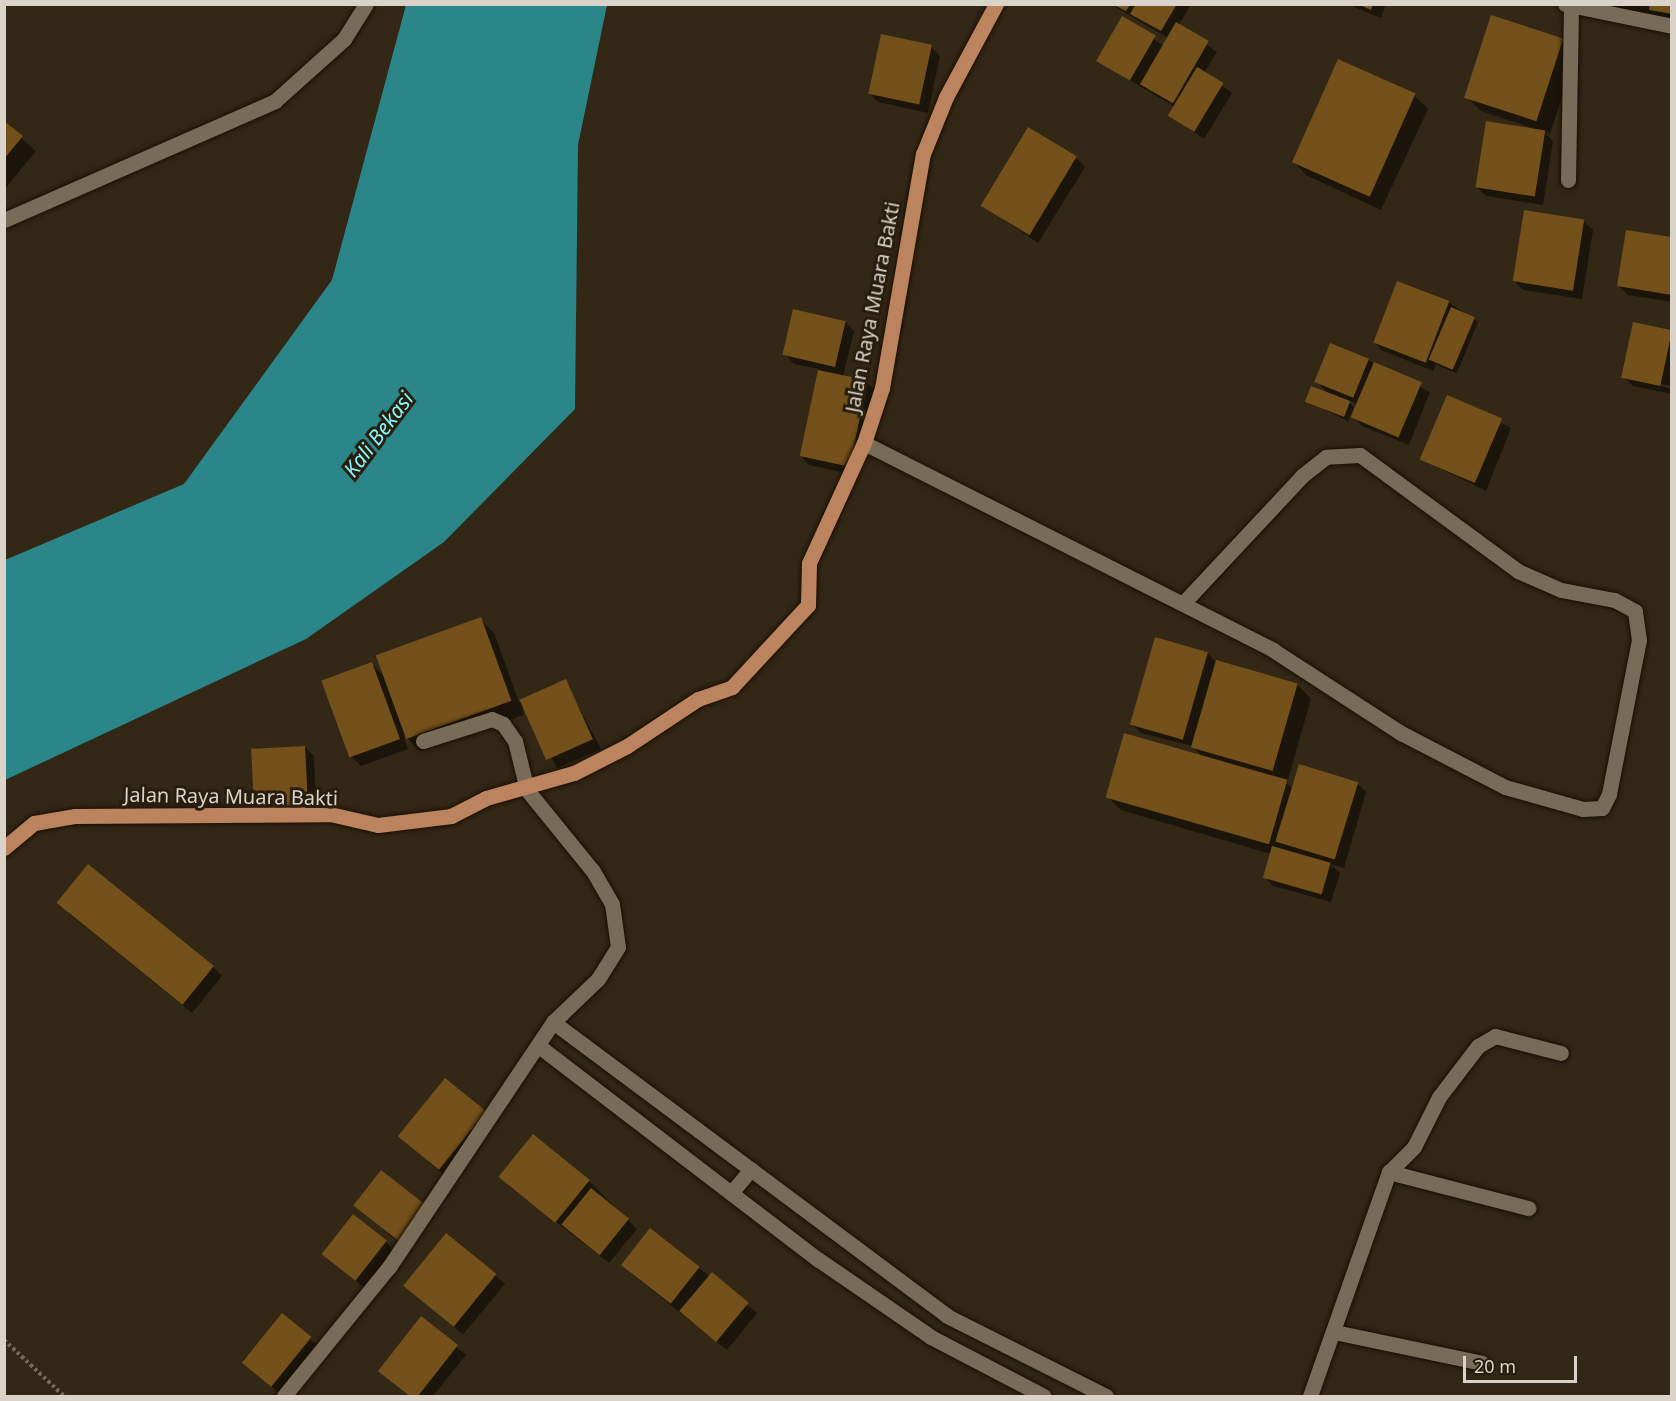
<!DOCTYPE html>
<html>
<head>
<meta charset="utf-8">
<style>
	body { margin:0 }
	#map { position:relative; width:1676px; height:1401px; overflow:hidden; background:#332816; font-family:"Noto Sans",sans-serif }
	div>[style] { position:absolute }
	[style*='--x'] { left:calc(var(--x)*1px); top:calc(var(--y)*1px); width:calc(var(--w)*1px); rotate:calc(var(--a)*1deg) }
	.water>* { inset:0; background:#2b8689 }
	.shadow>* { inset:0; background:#0007; transform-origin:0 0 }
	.building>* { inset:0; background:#74501a; transform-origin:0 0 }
	.path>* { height:4px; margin-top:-2px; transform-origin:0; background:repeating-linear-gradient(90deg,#746a5b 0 3px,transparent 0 6px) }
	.roads { filter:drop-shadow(0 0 2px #1a1002) drop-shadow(0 0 2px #1a1002) }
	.service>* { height:15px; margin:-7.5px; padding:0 7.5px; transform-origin:7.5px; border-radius:7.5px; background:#786b57 }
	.minor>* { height:15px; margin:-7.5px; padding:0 7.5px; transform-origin:7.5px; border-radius:7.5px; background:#786b57 }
	.primary>* { height:15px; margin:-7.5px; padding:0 7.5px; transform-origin:7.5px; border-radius:7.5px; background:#bb835e }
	span { translate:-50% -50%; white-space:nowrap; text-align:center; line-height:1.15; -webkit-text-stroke:6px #291e0d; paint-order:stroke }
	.street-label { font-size:20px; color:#dad3c9 }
	.water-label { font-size:21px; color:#80f7fb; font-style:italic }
	.frame { position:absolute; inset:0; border:6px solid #dad3c9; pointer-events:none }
	.scale { position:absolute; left:1463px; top:1356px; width:114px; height:27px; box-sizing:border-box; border:3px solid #dad3c9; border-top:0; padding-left:8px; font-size:18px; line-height:21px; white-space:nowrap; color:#dad3c9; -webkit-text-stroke:4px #291e0d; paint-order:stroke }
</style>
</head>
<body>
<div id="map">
	<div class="water">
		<div style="clip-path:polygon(406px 5px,607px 5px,578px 145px,575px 409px,444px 542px,306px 639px,5px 780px,5px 560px,184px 484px,332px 280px)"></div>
	</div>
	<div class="shadow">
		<div style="clip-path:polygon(1110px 4px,1191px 4px,1179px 25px,1217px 52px,1204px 73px,1232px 93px,1204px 139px,1170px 115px,1175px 107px,1097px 61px,1123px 18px,1164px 46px,1168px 38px)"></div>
		<div style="clip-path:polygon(1347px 4px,1386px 4px,1381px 18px)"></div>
		<div style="clip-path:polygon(1609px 4px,1672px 4px,1672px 20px,1614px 10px)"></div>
		<div style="clip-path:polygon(1562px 39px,1576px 53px,1550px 134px,1544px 132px,1553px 141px,1543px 205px,1486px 196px,1477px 187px,1533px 128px,1481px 111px,1467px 97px)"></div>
		<div style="clip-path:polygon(931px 47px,940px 56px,928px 113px,878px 102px,869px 93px)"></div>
		<div style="clip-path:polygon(1414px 95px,1428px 109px,1381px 210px,1306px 175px,1293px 161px)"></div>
		<div style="clip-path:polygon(4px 123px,36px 151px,4px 190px)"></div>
		<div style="clip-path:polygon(1076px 158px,1085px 167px,1038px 243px,982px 205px)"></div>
		<div style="clip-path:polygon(1583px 221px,1593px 230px,1582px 299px,1523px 290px,1514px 281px)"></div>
		<div style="clip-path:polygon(1672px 239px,1672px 302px,1628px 295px,1619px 286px)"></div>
		<div style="clip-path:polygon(1448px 302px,1478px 322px,1457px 373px,1436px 365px,1433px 371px,1383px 351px,1374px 342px)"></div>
		<div style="clip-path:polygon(845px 322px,854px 331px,843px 377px,867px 383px,877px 392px,858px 476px,809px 465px,800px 455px,819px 369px,794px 364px,785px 354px)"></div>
		<div style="clip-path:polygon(1672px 332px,1672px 386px,1632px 378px,1672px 389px,1672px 394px,1633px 386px,1624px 377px)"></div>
		<div style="clip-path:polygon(1368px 360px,1430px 392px,1409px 445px,1362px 426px,1353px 416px,1358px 404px,1345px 399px,1354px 407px,1348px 421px,1307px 401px,1330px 395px,1316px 381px)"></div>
		<div style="clip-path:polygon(1448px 397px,1511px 428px,1486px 491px,1423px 460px)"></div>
		<div style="clip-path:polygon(480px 619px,494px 633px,519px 702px,565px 681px,601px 749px,557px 768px,522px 703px,524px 715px,420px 751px,403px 734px,408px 749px,361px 766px,351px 756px,372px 664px,385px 677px)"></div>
		<div style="clip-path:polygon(1207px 653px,1217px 663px,1298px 685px,1311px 699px,1287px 783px,1293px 789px,1357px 783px,1366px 792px,1344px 868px,1330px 864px,1340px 873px,1331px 902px,1273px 886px,1264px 876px,1271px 854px,1121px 810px,1107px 796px,1204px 758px,1192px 746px,1141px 733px,1131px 724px)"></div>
		<div style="clip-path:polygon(305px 747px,314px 756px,316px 814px,265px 816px,256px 807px)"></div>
		<div style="clip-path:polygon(67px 912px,213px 967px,222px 976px,192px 1013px)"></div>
		<div style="clip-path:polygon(485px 1112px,448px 1178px,399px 1136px)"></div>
		<div style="clip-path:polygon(589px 1181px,637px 1229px,609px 1263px,510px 1186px)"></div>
		<div style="clip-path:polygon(355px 1205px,426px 1207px,435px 1216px,407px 1250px)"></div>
		<div style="left:447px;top:1235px;width:76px;height:66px;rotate:40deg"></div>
		<div style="clip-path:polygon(386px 1242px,395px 1252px,365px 1288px,324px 1254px)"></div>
		<div style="clip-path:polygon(699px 1268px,757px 1313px,727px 1350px,632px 1274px)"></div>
		<div style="left:282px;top:1315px;width:50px;height:61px;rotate:41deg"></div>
		<div style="clip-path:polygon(421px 1318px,466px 1355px,433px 1396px,410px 1396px,379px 1370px)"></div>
	</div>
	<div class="building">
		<div style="clip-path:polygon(1136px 4px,1177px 4px,1161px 31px,1130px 14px)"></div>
		<div style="clip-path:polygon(1358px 4px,1373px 4px,1371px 10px)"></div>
		<div style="clip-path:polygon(1650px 4px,1672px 4px,1672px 14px,1649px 10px)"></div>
		<div style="clip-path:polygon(1114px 5px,1130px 5px,1126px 11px)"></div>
		<div style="left:1491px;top:15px;width:76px;height:87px;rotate:18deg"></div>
		<div style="left:1122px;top:16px;width:39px;height:52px;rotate:30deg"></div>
		<div style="left:1176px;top:22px;width:38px;height:72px;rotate:30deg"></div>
		<div style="left:881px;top:34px;width:52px;height:61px;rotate:12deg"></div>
		<div style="left:1338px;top:59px;width:85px;height:113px;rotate:24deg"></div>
		<div style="left:1197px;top:67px;width:31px;height:57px;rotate:31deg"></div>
		<div style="clip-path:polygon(4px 121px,23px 136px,4px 159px)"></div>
		<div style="left:1486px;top:121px;width:60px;height:67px;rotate:9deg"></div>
		<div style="left:1028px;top:127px;width:57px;height:92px;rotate:31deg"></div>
		<div style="left:1524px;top:210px;width:61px;height:72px;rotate:9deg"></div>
		<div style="clip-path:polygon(1626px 230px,1672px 237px,1672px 295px,1617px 286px)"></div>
		<div style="left:1397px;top:281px;width:56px;height:66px;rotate:21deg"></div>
		<div style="left:1451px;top:307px;width:26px;height:57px;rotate:23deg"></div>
		<div style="left:793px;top:309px;width:54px;height:47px;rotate:13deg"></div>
		<div style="left:1633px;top:322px;width:40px;height:57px;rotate:12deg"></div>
		<div style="left:1330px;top:343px;width:42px;height:42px;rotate:22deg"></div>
		<div style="left:1374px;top:362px;width:52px;height:60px;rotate:23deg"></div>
		<div style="left:818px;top:370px;width:51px;height:88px;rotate:12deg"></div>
		<div style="left:1311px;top:386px;width:42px;height:17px;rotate:21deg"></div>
		<div style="left:1447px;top:395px;width:60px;height:70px;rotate:23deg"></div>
		<div style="left:481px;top:617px;width:89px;height:112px;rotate:70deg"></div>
		<div style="left:1155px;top:637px;width:55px;height:91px;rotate:16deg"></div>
		<div style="left:1216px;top:660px;width:85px;height:91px;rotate:16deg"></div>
		<div style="left:372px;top:662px;width:82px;height:54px;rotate:70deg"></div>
		<div style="left:566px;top:679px;width:66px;height:51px;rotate:66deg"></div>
		<div style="left:1124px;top:733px;width:170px;height:67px;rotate:16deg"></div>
		<div style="left:305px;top:746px;width:59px;height:54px;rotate:87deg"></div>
		<div style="left:1299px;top:764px;width:62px;height:81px;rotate:17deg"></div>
		<div style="left:1272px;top:846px;width:61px;height:33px;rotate:16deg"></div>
		<div style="left:88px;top:864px;width:162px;height:50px;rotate:39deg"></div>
		<div style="left:445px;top:1078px;width:53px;height:75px;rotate:39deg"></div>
		<div style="left:533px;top:1134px;width:73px;height:55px;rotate:39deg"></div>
		<div style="left:381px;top:1170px;width:58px;height:45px;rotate:38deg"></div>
		<div style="left:591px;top:1188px;width:49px;height:47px;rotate:39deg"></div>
		<div style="left:353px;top:1214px;width:43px;height:51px;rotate:38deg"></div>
		<div style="left:650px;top:1228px;width:63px;height:47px;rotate:38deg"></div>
		<div style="left:446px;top:1233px;width:65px;height:68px;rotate:39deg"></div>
		<div style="left:712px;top:1272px;width:48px;height:51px;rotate:40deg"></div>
		<div style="left:282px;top:1313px;width:38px;height:64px;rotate:39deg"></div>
		<div style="left:421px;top:1316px;width:47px;height:70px;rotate:38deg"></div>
	</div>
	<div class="path">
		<div style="--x:4;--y:1340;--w:82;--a:43"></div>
	</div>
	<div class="roads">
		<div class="service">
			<div style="--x:423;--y:741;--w:72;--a:-17.7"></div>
			<div style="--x:492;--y:719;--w:12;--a:24"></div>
			<div style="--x:503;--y:724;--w:21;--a:55"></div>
			<div style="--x:515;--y:741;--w:50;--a:76.2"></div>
		</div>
		<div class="minor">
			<div style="--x:1565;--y:4;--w:109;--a:11.6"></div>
			<div style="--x:1568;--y:180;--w:176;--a:-89"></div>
			<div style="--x:4;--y:220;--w:296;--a:-23.7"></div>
			<div style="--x:275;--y:101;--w:93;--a:-41.9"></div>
			<div style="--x:344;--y:39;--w:41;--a:-57.8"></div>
			<div style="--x:864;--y:443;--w:458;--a:26.8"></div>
			<div style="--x:1273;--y:650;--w:153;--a:33"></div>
			<div style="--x:1401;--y:733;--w:117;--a:27.4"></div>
			<div style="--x:1505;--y:787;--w:81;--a:15.8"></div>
			<div style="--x:1583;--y:809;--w:19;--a:-3"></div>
			<div style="--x:1602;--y:808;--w:16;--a:-63"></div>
			<div style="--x:1609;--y:794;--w:157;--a:-79"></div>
			<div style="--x:1639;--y:640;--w:29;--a:-98"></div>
			<div style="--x:1635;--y:611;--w:24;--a:-152"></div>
			<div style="--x:1614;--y:600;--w:54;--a:-169.3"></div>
			<div style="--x:1561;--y:590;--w:47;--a:-156.2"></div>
			<div style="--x:1518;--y:571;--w:196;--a:-143.7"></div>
			<div style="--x:1360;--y:455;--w:34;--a:177"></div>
			<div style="--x:1326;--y:457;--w:31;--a:142"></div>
			<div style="--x:1302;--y:476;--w:174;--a:133.1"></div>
			<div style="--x:553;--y:1022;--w:492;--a:36.7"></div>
			<div style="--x:947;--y:1316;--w:178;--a:26.7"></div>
			<div style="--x:540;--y:1047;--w:351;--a:37.4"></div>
			<div style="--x:819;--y:1260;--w:136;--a:34.5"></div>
			<div style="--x:931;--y:1337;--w:127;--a:27.6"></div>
			<div style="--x:1389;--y:1172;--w:144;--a:14.5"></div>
			<div style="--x:731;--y:1193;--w:31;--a:-50"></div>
			<div style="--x:1334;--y:1332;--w:151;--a:11.8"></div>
			<div style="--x:284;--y:1396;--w:166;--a:-50.9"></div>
			<div style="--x:389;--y:1267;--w:295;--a:-56.2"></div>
			<div style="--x:553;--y:1022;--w:62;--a:-43.7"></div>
			<div style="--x:598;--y:979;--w:38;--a:-58"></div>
			<div style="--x:618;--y:947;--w:43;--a:-97.9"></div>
			<div style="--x:612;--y:904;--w:39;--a:-120"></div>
			<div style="--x:592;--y:870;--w:103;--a:-129.1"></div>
			<div style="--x:1310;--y:1396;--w:238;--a:-70.6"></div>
			<div style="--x:1389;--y:1172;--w:35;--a:-45"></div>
			<div style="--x:1414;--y:1147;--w:56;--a:-63.4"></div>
			<div style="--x:1439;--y:1097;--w:64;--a:-52.6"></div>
			<div style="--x:1478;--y:1046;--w:20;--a:-30"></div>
			<div style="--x:1495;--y:1036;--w:68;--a:14.4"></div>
		</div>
		<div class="primary">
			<div style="--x:4;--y:848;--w:39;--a:-40"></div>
			<div style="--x:34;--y:823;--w:42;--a:-9.7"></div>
			<div style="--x:75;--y:816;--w:255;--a:-0.4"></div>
			<div style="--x:330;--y:814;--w:49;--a:12.9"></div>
			<div style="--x:378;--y:825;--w:74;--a:-7"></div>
			<div style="--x:451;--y:816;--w:39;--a:-27"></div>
			<div style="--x:486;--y:798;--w:91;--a:-15.9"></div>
			<div style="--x:574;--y:773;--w:59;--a:-27"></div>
			<div style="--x:627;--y:746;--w:85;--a:-33.5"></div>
			<div style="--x:698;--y:699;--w:36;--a:-19"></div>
			<div style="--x:732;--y:687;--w:112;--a:-47.2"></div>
			<div style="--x:808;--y:605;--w:42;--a:-88.6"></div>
			<div style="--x:809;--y:563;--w:132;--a:-65.4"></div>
			<div style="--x:864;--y:443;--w:58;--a:-71.9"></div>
			<div style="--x:882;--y:388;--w:238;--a:-80.1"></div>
			<div style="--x:923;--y:154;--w:61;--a:-68"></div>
			<div style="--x:946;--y:97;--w:106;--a:-61.7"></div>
		</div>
	</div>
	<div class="street-label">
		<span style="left:872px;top:307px;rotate:-79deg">Jalan Raya Muara Bakti</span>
		<span style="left:231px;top:796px;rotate:1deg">Jalan Raya Muara Bakti</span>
	</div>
	<div class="water-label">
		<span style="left:378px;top:434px;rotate:-53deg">Kali Bekasi</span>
	</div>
	<div class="frame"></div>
	<div class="scale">20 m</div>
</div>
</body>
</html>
